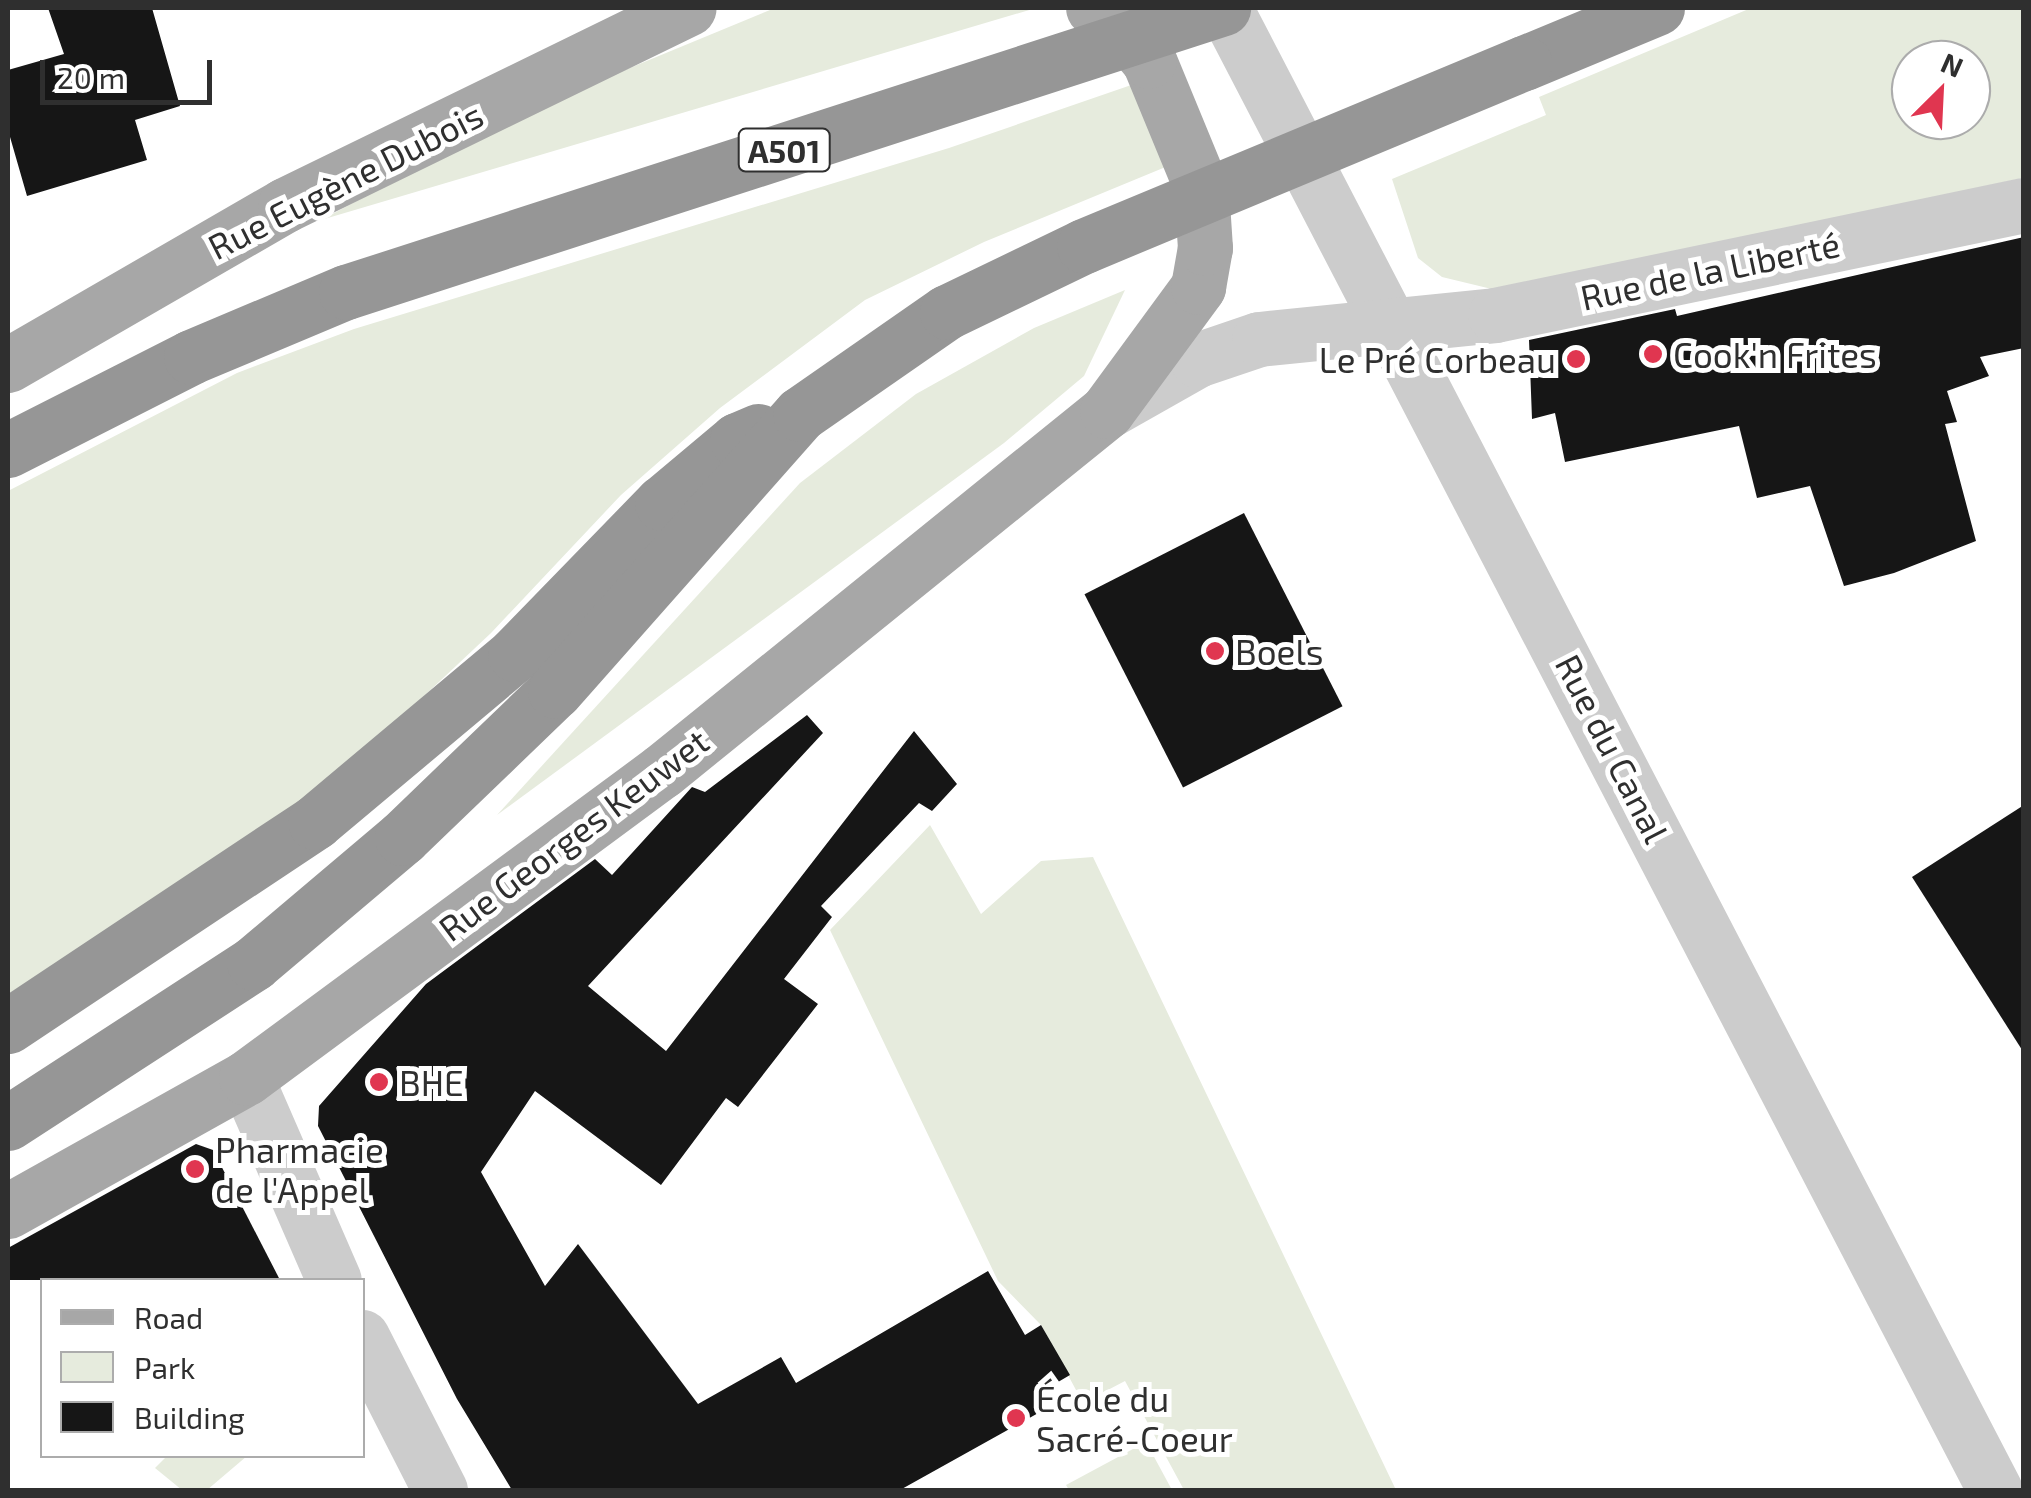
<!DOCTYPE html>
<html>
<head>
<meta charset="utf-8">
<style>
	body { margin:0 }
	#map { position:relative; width:2031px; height:1498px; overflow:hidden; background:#fff; font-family:"Exo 2",sans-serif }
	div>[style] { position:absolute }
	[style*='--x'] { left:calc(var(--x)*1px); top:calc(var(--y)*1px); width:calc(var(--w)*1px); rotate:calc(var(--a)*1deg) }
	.green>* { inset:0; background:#e6ebdd }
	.building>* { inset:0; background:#161616; transform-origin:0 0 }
	.minor>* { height:55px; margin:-27.5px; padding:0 27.5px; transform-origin:27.5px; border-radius:27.5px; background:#ccc }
	.major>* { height:55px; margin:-27.5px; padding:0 27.5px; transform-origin:27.5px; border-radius:27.5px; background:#a7a7a7 }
	.highway>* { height:55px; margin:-27.5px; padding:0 27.5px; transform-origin:27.5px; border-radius:27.5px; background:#969696 }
	.highway-bridge>* { height:55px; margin:-27.5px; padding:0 27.5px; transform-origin:27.5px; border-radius:27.5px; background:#969696 }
	.dots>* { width:28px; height:28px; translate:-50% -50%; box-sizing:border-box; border:5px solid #fff; border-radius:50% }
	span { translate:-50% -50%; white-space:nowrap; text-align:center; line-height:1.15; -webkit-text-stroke:10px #fff; paint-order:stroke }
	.shield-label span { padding:2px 8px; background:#fff; border:2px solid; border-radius:8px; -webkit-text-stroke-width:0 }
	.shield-label { font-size:32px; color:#2f2f2f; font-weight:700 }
	.street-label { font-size:35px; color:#2f2f2f }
	.poi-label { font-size:35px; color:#2f2f2f }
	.left { translate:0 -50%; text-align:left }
	.right { translate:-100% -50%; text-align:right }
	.frame { position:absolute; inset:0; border:10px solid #2f2f2f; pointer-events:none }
	.legend { position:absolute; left:40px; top:1278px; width:325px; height:180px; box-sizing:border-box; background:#fff; border:2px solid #acacac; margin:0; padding:12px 18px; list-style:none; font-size:30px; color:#2f2f2f }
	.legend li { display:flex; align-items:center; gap:20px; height:50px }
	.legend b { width:50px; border:2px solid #acacac }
	.north { position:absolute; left:1891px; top:40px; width:100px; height:100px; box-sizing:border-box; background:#fff; border:2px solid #acacac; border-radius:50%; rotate:24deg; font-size:28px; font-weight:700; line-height:40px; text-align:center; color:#2f2f2f }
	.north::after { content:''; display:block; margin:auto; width:35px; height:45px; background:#e03650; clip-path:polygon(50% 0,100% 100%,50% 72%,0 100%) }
	.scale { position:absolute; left:40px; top:60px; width:172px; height:45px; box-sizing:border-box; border:5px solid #2f2f2f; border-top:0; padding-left:12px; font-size:30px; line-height:35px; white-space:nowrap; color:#2f2f2f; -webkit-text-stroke:8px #fff; paint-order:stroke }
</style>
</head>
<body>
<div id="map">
	<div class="green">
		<div style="clip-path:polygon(775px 8px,1036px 8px,321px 220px,528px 110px)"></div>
		<div style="clip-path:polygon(evenodd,1751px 8px,2023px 8px,2023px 178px,1500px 291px,1442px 277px,1418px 258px,1392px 179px,1546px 115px,1539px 97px,1751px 8px,1911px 60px,1971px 60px,1971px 120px,1911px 120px,1911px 60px)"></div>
		<div style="clip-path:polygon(1140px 82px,1168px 166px,984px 242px,865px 300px,720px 408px,621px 495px,491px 633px,355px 761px,189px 884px,8px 994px,8px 491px,237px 373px,354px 329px,949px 148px)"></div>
		<div style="clip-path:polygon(1125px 290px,1084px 376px,1004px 443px,497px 815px,800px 483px,916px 394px,1034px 328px)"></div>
		<div style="clip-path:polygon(930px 825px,981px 914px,1041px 861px,1093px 857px,1396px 1490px,1184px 1490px,1125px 1381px,1083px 1403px,1041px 1325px,998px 1281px,830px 930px)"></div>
		<div style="clip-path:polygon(1146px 1442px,1172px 1490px,1069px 1490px,1066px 1485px)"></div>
		<div style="clip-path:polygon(167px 1456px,247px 1456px,207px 1490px,182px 1490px,155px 1468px)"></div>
	</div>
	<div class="building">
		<div style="clip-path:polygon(48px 8px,152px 8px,180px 106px,135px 120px,147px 160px,27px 196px,8px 130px,8px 70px,64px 54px)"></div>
		<div style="clip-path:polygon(2024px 237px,2024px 348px,1980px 357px,1989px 376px,1947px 391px,1957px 422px,1945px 424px,1976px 541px,1894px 573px,1844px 586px,1810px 486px,1757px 498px,1739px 426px,1565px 462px,1555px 413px,1532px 419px,1529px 340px,1675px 309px,1677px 316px)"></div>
		<div style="left:1244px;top:513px;width:217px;height:179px;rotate:63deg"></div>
		<div style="clip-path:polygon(807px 715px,823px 733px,588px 986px,666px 1051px,914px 731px,957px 784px,932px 811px,919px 803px,821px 906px,832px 917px,784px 979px,818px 1004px,738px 1107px,726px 1098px,661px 1185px,535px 1091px,481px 1172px,545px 1286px,578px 1244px,698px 1404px,781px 1357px,796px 1383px,988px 1271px,1025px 1335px,1041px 1325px,1070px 1375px,1041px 1392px,1049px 1407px,900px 1490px,512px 1490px,457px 1399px,318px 1126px,319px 1106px,426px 984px,595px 859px,612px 875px,692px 787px,705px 792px)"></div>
		<div style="clip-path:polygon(2024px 805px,2024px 1053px,1912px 877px)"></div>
		<div style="clip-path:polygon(196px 1144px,213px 1150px,280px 1280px,8px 1280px,8px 1248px)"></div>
	</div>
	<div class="minor">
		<div style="--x:1225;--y:8;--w:1670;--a:62.55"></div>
		<div style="--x:1107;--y:411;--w:103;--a:-29.5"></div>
		<div style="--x:1197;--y:360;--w:65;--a:-18.7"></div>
		<div style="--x:1259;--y:339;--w:237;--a:-5.8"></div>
		<div style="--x:1495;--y:315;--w:540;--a:-11.75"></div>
		<div style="--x:246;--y:1078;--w:220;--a:66.5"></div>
		<div style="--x:362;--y:1337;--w:172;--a:63"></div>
	</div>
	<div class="major">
		<div style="--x:8;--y:365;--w:320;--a:-30"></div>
		<div style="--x:285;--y:205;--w:449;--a:-26"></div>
		<div style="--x:8;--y:1211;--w:273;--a:-29.2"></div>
		<div style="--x:246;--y:1078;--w:517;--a:-36.43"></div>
		<div style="--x:662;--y:771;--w:572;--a:-38.97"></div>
		<div style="--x:1107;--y:411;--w:154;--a:-53.7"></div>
		<div style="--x:1198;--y:287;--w:40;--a:-80"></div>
		<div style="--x:1205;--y:248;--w:61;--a:-93.8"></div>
		<div style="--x:1201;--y:187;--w:136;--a:-112.4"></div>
		<div style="--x:1149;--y:61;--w:49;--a:-129.2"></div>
		<div style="--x:1118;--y:23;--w:29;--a:-149"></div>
	</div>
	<div class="highway">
		<div style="--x:1524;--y:63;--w:144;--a:-22.5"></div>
		<div style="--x:8;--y:450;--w:205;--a:-26.9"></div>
		<div style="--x:191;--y:357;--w:168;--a:-22.8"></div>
		<div style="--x:8;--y:1026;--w:369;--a:-33.6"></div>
		<div style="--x:315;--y:822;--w:261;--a:-40"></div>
		<div style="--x:515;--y:654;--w:211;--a:-45.8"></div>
		<div style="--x:662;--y:503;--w:98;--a:-40"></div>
		<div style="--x:737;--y:440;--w:23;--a:-23"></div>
		<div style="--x:8;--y:1123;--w:293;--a:-33"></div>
		<div style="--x:254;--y:963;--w:194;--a:-40.2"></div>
		<div style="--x:402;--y:838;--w:212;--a:-43.9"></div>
		<div style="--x:555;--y:691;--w:370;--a:-48.5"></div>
	</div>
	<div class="highway-bridge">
		<div style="--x:346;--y:292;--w:922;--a:-17.94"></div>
		<div style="--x:800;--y:414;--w:179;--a:-34.8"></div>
		<div style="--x:947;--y:312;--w:152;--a:-25.7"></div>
		<div style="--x:1084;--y:246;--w:477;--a:-22.6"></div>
	</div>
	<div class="dots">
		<div style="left:1653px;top:354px;background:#e03650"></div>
		<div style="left:1576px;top:359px;background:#e03650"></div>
		<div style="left:1215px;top:651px;background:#e03650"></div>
		<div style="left:379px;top:1082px;background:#e03650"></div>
		<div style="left:195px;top:1169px;background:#e03650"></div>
		<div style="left:1016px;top:1418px;background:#e03650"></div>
	</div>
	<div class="shield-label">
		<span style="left:784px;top:150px">A501</span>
	</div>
	<div class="street-label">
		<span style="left:345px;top:180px;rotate:-27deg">Rue Eugène Dubois</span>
		<span style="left:1710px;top:270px;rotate:-12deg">Rue de la Liberté</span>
		<span style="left:1613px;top:748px;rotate:63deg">Rue du Canal</span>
		<span style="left:573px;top:834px;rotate:-37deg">Rue Georges Keuwet</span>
	</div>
	<div class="poi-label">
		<span class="left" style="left:1673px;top:354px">Cook'n Frites</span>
		<span class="right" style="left:1556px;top:359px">Le Pré Corbeau</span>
		<span class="left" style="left:1235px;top:651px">Boels</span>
		<span class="left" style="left:399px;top:1082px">BHE</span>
		<span class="left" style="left:215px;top:1169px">Pharmacie<br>de l'Appel</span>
		<span class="left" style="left:1036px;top:1418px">École du<br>Sacré-Coeur</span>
	</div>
	<div class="frame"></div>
	<ul class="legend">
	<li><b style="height:12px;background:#a7a7a7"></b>Road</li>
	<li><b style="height:28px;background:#e6ebdd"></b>Park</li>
	<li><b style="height:28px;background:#161616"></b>Building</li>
	</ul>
	<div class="north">N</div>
	<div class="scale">20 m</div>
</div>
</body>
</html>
